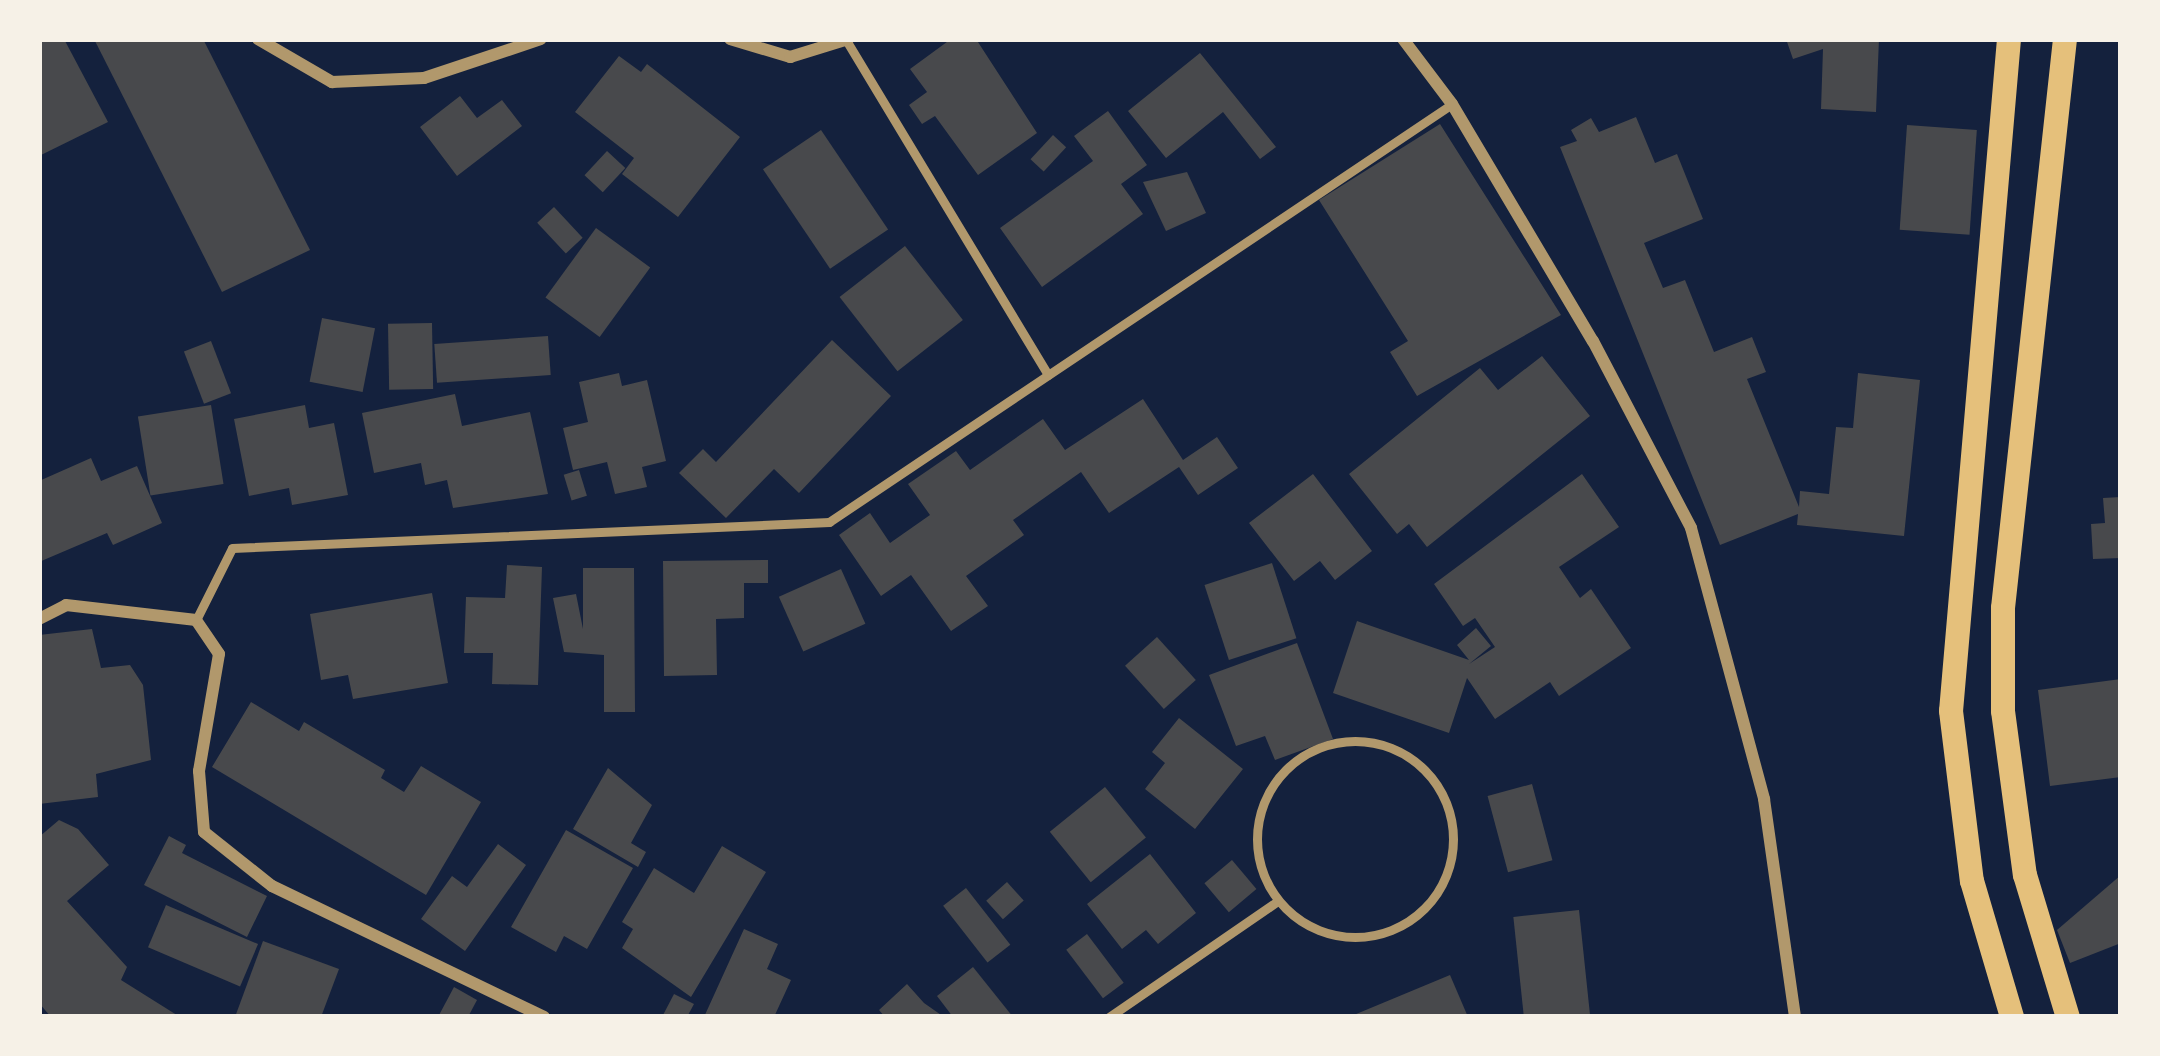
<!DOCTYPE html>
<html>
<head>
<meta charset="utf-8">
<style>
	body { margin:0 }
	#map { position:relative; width:2160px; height:1056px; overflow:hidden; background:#14213d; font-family:Overpass,sans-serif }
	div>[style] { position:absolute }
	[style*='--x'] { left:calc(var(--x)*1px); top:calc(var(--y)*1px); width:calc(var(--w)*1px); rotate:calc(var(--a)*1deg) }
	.building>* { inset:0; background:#48494c; transform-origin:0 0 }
	.service>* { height:9px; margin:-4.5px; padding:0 4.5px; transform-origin:4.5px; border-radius:4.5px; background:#b1986c }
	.service>.ring { margin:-4.5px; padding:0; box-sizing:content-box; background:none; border:9px solid #b1986c; border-radius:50% }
	.minor>* { height:12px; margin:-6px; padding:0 6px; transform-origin:6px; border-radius:6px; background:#b1986c }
	.secondary>* { height:24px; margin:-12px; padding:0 12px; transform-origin:12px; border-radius:12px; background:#e5c07b }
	span { translate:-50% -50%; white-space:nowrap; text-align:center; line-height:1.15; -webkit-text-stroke:10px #f6f1e7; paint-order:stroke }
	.frame { position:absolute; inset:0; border:42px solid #f6f1e7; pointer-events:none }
</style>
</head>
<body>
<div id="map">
	<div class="building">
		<div style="clip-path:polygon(39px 39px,64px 39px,108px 122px,39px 156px)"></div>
		<div style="clip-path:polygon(94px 39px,203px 39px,310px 250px,222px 292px)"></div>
		<div style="clip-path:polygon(951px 39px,976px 39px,1037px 133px,978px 175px,935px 116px,922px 124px,909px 105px,927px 92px,910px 69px)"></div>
		<div style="clip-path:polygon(1786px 39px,1879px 39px,1876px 112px,1821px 109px,1823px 49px,1793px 59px)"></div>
		<div style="clip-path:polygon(1200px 53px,1276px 147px,1260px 159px,1223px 112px,1166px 158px,1128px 111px)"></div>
		<div style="clip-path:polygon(619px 56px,641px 72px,647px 64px,740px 137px,678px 217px,622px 174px,634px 158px,575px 112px)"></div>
		<div style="clip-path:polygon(460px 96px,477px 118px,502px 100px,522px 126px,457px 176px,420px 127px)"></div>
		<div style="clip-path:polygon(1108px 111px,1147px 165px,1121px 184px,1143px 214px,1042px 287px,1000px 228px,1093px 161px,1074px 136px)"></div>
		<div style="clip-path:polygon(1636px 117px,1655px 163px,1677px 154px,1703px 219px,1644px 243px,1663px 288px,1685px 280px,1714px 352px,1752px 337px,1766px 372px,1747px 379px,1799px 507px,1800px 491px,1829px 494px,1836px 427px,1853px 428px,1858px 373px,1920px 380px,1904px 536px,1797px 525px,1798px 514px,1720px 545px,1560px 147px,1577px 141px,1571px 130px,1591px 118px,1599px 132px)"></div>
		<div style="clip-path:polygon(1440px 124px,1561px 315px,1417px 396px,1390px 352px,1408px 341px,1319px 200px)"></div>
		<div style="left:1907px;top:125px;width:70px;height:105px;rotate:4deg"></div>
		<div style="left:821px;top:130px;width:120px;height:70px;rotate:56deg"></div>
		<div style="left:1053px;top:135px;width:18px;height:33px;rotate:43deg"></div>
		<div style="left:607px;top:151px;width:25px;height:33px;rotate:43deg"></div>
		<div style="clip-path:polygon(1187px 172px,1206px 213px,1166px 231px,1143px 182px)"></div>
		<div style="left:554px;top:207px;width:42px;height:23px;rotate:47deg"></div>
		<div style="left:596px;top:228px;width:67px;height:86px;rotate:36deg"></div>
		<div style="left:905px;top:246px;width:94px;height:83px;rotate:52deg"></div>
		<div style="left:322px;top:318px;width:54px;height:65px;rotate:11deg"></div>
		<div style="left:432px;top:323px;width:66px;height:44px;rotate:89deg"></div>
		<div style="left:548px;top:336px;width:39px;height:114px;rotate:86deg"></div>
		<div style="clip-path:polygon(832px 340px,891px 396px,799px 493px,774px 469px,726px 518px,679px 473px,703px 449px,716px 462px)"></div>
		<div style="left:211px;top:341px;width:56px;height:29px;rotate:69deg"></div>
		<div style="clip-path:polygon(1542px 356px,1590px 416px,1427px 547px,1409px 524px,1397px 534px,1349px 474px,1480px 368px,1498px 390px)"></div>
		<div style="clip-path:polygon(619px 373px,622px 386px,647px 380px,666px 461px,642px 467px,647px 487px,615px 494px,607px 462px,573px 470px,563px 428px,588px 422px,579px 382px)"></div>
		<div style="clip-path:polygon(455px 394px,462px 426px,530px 412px,548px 494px,453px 508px,447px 480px,425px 485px,421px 463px,374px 473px,362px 413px)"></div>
		<div style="clip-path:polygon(1143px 399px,1183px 460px,1217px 437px,1238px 468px,1198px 495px,1179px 467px,1109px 513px,1081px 472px,1013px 520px,1024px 535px,966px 576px,988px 606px,951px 631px,911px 575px,881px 596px,839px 535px,870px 513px,890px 543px,930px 515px,908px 484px,956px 451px,970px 470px,1043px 419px,1065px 450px)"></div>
		<div style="left:211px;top:405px;width:80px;height:74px;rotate:81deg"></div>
		<div style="clip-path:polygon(305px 405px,309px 428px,334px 423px,348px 495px,292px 505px,289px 488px,249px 496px,234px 419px)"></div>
		<div style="clip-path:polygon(91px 458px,101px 481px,137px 466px,162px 523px,113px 545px,107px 533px,39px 562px,39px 481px)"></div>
		<div style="left:579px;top:470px;width:27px;height:16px;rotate:73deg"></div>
		<div style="clip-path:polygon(1313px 474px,1372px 551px,1335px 580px,1320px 561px,1294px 581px,1249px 523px)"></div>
		<div style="clip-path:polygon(1582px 474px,1619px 527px,1559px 567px,1580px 598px,1591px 589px,1631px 648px,1559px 696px,1550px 682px,1495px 719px,1467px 678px,1449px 733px,1333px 693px,1357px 621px,1469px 660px,1457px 645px,1476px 628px,1491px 646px,1469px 664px,1495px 647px,1475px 618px,1463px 626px,1434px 584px)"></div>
		<div style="clip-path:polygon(2121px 497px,2121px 558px,2093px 559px,2091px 524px,2105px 523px,2103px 498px)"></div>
		<div style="clip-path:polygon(768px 560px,768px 583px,744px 583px,744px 618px,716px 619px,717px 675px,664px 676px,663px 561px)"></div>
		<div style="left:1272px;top:563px;width:79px;height:71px;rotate:72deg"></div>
		<div style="clip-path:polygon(507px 565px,542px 567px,538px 685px,492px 684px,493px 653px,464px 653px,466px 597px,505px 598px)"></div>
		<div style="clip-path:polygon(583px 568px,634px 568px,635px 712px,604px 712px,604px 655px,564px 652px,553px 598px,576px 594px,583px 629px)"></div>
		<div style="left:841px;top:569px;width:60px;height:68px;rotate:66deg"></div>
		<div style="clip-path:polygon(432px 593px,448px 683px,353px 699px,348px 675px,321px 680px,310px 614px)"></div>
		<div style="clip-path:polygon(92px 629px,101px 668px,130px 665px,143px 685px,151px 760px,96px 774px,98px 797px,39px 804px,39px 635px)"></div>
		<div style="left:1157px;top:637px;width:58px;height:43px;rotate:48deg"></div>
		<div style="clip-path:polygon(1297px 643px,1333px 739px,1275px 760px,1265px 736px,1236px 746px,1209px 675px)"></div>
		<div style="clip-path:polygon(2121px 679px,2121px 777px,2050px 786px,2038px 690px)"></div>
		<div style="clip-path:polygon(251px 702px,299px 731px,304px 722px,385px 770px,381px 778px,404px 792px,421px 766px,481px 802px,426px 895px,212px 767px)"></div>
		<div style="clip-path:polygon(1179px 718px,1243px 769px,1195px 829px,1145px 789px,1165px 763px,1152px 752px)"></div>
		<div style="clip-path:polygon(608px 768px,652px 805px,631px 843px,646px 852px,638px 867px,573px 829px)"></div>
		<div style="left:1532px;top:784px;width:79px;height:46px;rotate:75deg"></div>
		<div style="left:1105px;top:787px;width:65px;height:71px;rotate:51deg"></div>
		<div style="clip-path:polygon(59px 820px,78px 829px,109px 865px,67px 901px,127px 967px,121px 980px,180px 1017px,51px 1017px,39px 1003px,39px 837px)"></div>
		<div style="clip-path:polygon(566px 830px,633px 868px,587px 949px,564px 936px,556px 952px,511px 927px)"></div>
		<div style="clip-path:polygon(169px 836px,186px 845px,182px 853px,267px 896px,247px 937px,144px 885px)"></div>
		<div style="clip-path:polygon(498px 844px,526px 865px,465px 951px,421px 919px,452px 876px,467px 887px)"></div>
		<div style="clip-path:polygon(722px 846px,766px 872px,691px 997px,622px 948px,633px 929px,622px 922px,654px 868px,694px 893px)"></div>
		<div style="clip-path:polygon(1150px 854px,1196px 913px,1158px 944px,1146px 930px,1122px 949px,1087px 904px)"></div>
		<div style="left:1232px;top:860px;width:38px;height:36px;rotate:50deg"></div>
		<div style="clip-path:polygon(2121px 875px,2121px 943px,2070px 963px,2057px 930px)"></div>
		<div style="left:1007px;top:882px;width:25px;height:28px;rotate:48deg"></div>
		<div style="left:966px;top:888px;width:72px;height:29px;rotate:52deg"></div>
		<div style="left:166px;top:905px;width:100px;height:46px;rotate:23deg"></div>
		<div style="left:1579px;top:910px;width:108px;height:66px;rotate:84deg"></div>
		<div style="clip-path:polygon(744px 929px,778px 944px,767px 969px,791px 980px,774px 1017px,704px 1017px)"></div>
		<div style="left:1087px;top:934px;width:61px;height:26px;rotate:53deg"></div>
		<div style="clip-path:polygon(263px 941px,339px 969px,321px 1017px,235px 1017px)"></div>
		<div style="clip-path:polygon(973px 967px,1013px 1017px,953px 1017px,937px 996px)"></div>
		<div style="clip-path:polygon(1450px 975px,1468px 1017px,1349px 1017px)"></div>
		<div style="clip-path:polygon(907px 984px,924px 1003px,944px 1017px,885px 1017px,879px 1010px)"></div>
		<div style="clip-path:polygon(454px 987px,477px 1000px,468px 1017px,438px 1017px)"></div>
		<div style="clip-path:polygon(674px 994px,694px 1004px,687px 1017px,662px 1017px)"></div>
	</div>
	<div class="service">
		<div style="--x:846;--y:40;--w:391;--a:58.9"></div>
		<div style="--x:196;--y:620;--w:80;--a:-63.4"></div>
		<div style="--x:232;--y:548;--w:598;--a:-2.49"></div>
		<div style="--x:829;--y:522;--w:750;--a:-33.86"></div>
		<div class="ring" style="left:1257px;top:741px;width:187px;height:187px"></div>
		<div style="--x:1109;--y:1017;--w:205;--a:-34.5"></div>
	</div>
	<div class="minor">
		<div style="--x:258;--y:39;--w:86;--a:30.2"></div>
		<div style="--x:332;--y:82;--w:92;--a:-2.5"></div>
		<div style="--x:424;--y:78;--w:123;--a:-18.4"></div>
		<div style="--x:730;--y:39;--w:63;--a:16.7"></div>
		<div style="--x:790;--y:57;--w:61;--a:-17.2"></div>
		<div style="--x:1403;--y:39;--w:81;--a:53"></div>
		<div style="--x:1452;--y:104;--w:276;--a:59.3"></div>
		<div style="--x:1593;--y:341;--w:211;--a:62.3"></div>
		<div style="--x:1691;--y:528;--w:281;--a:74.9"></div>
		<div style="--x:1764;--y:799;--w:220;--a:81.9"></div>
		<div style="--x:39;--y:619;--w:30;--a:-27"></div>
		<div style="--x:66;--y:605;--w:131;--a:6.6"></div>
		<div style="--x:196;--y:620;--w:41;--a:55.9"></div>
		<div style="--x:219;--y:654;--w:119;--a:99.7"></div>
		<div style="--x:199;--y:771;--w:61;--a:85.3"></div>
		<div style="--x:204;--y:832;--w:87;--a:38.5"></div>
		<div style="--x:272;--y:886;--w:302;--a:25.7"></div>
	</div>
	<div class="secondary">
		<div style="--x:2009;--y:39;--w:674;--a:94.93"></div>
		<div style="--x:1951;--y:711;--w:171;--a:83"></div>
		<div style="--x:1972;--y:881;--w:142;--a:73.6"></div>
		<div style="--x:2065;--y:39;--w:572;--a:96.22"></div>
		<div style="--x:2003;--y:608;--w:103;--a:90"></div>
		<div style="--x:2003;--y:711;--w:165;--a:82.4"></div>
		<div style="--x:2025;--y:875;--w:148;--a:73.2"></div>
	</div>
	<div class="frame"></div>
</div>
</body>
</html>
